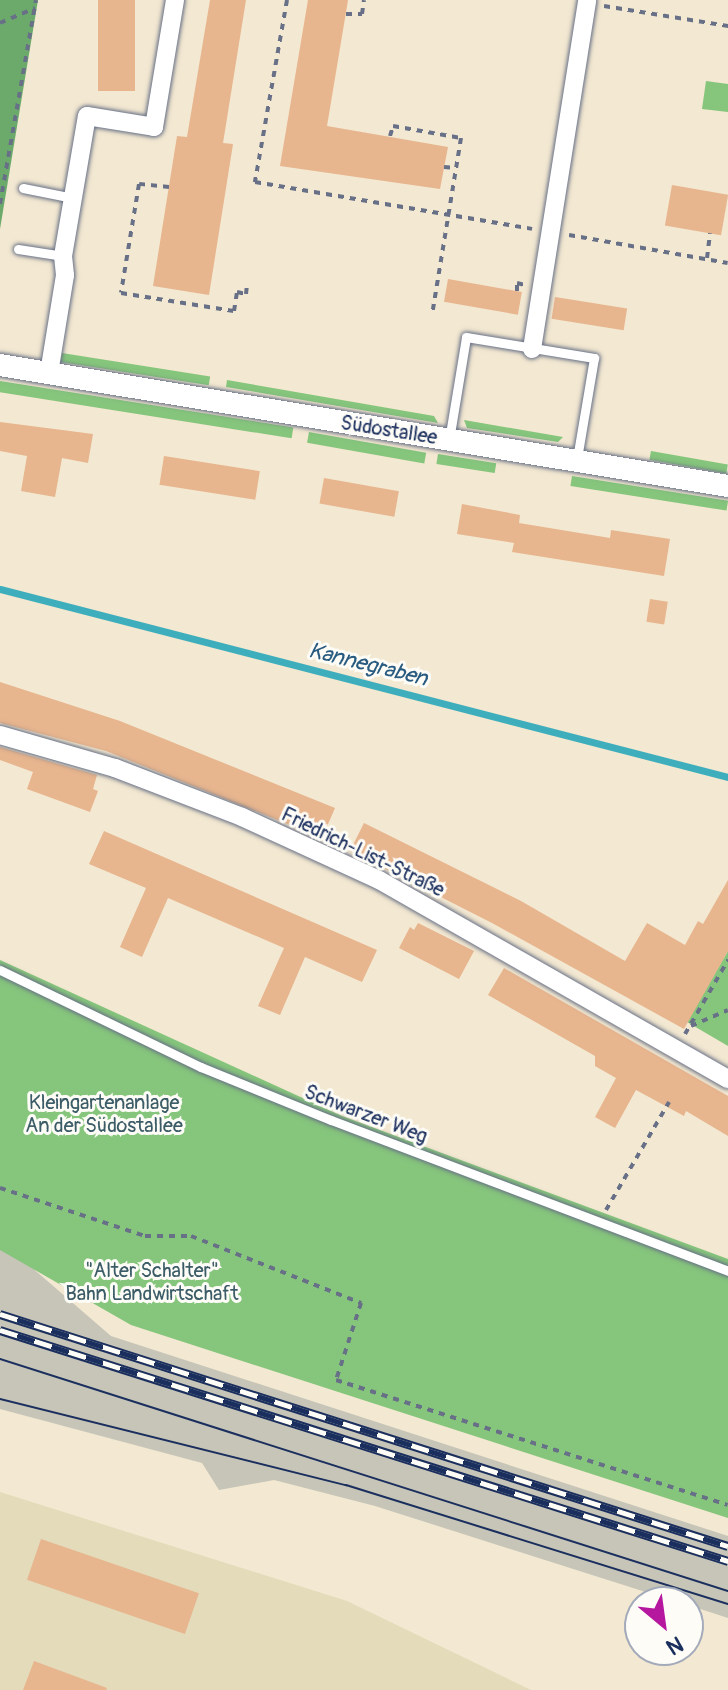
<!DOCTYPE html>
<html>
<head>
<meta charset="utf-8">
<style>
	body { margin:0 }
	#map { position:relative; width:728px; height:1690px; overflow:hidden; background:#f3e8d1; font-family:Pangolin,sans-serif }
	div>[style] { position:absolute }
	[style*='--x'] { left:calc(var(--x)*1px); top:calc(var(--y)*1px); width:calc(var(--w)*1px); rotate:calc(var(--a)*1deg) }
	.built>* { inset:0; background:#e3dbba }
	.industrial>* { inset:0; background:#c6c5b8 }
	.green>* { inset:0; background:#86c57c; transform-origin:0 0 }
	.forest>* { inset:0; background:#6caa6c }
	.stream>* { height:7px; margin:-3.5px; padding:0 3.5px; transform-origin:3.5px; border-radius:3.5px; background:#3faebc }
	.building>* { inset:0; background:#e7b58e; transform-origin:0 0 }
	.path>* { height:4px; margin-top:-2px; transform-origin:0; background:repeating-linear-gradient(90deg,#677086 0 6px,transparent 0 12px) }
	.roads { filter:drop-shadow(0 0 2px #677086) drop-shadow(0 0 2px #677086) }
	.service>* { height:9px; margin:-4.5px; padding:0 4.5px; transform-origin:4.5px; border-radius:4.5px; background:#fff }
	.minor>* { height:18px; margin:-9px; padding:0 9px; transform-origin:9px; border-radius:9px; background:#fff }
	.tertiary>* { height:22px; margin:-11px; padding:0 11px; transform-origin:11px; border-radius:11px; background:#fff }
	.tram>* { height:2px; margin:-1px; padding:0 1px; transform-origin:1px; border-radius:1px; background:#1b2f5e }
	.rail>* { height:9px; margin-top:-4.5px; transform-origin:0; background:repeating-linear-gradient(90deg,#fdfcf7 0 18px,#1b2f5e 0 36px); box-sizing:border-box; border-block:2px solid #1b2f5e }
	span { translate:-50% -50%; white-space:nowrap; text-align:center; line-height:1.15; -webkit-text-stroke:6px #fdfcf7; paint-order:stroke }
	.street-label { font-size:20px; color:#1b2f5e }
	.park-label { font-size:20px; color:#3b5c67 }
	.water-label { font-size:22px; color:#285b7f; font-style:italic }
	.north { position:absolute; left:624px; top:1586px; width:80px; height:80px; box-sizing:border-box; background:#fdfcf7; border:2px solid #a3aaba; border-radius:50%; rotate:151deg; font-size:22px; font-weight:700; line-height:32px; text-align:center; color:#1b2f5e }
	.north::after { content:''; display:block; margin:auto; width:28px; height:36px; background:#b5179e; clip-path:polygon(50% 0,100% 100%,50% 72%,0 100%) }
</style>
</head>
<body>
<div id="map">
	<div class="built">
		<div style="clip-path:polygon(0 1492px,347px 1601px,531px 1690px,0 1690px)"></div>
	</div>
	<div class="industrial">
		<div style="clip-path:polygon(0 1240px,111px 1336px,728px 1536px,728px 1618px,688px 1605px,688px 1602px,677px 1602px,375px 1506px,274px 1480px,219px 1490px,202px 1463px,0 1409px)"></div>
	</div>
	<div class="green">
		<div style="clip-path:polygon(706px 81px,728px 84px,728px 112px,702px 109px)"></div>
		<div style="left:62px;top:353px;width:150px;height:9px;rotate:9deg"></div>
		<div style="clip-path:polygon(227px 380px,434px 416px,438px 423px,226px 387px)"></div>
		<div style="left:0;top:381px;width:297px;height:11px;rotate:9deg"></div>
		<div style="clip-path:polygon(464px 420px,563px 437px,558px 442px,467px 428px)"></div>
		<div style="left:309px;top:432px;width:119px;height:11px;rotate:10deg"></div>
		<div style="left:651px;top:451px;width:78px;height:9px;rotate:10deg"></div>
		<div style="left:438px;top:454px;width:59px;height:10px;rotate:9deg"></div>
		<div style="left:572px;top:476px;width:158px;height:10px;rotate:9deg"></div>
		<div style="clip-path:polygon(728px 951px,728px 1046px,687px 1022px)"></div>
		<div style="clip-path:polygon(0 960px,342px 1116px,728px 1259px,728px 1518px,131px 1325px,0 1250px)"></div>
	</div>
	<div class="forest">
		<div style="clip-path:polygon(0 0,38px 0,0 229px)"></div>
	</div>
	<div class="stream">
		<div style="--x:0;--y:589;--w:752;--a:14.48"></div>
	</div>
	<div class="building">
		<div style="left:98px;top:0;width:37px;height:91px"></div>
		<div style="clip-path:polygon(210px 0,246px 0,223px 143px,233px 144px,209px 295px,153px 286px,177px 136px,187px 137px)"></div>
		<div style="clip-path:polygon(308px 0,348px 0,327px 126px,448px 147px,440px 189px,280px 166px)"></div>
		<div style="left:672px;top:185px;width:57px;height:41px;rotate:10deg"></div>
		<div style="left:448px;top:279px;width:75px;height:23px;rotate:10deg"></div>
		<div style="left:555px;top:297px;width:73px;height:22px;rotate:9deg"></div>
		<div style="clip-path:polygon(0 422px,93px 434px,88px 463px,62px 458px,55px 497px,21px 491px,27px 456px,0 451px)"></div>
		<div style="left:164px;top:456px;width:97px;height:29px;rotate:9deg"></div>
		<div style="left:324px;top:478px;width:76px;height:26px;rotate:10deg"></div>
		<div style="clip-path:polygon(462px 504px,520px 515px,519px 523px,610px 538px,611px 530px,670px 539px,664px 576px,512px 552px,514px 543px,457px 534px)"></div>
		<div style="left:650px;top:599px;width:18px;height:23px;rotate:9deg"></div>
		<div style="clip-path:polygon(0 682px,120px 721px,335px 808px,322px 838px,106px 751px,0 723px)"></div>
		<div style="clip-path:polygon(0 747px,97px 775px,93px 789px,98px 791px,90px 812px,27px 789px,33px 772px,0 760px)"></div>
		<div style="clip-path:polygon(364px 823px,521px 901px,625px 961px,647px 923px,685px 945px,698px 921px,703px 924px,728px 880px,728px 951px,684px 1029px,492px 923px,350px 851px)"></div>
		<div style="clip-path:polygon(104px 831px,377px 950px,362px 982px,305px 957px,280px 1015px,258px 1006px,284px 948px,168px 898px,142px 957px,120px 947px,146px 888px,89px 864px)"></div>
		<div style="clip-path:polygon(418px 923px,474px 951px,459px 979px,399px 948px,410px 927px,414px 930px)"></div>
		<div style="clip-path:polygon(504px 968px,728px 1096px,728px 1136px,686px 1111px,684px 1116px,636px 1090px,615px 1128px,595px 1117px,616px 1078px,595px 1066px,595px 1056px,488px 995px)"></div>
		<div style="left:41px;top:1539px;width:167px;height:43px;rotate:19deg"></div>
		<div style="clip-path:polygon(34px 1661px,107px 1688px,106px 1690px,23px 1690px)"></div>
	</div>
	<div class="path">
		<div style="--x:287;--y:0;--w:185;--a:100"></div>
		<div style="--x:255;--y:182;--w:281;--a:9.6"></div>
		<div style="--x:604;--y:6;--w:126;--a:9.2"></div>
		<div style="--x:346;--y:14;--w:16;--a:0"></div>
		<div style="--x:362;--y:14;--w:14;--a:-82"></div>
		<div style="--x:0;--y:23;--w:38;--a:-23"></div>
		<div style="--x:390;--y:136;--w:10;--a:-73"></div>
		<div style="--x:393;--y:126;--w:69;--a:10"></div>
		<div style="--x:461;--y:138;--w:179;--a:99.3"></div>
		<div style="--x:444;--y:167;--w:12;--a:5"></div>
		<div style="--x:169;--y:187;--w:30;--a:-174"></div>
		<div style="--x:139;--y:184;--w:110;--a:99.4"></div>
		<div style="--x:121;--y:293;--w:114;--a:9.1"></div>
		<div style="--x:234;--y:311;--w:19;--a:-81"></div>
		<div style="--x:237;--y:292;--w:9;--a:13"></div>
		<div style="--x:246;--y:294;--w:9;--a:-84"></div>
		<div style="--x:0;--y:204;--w:207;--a:-80"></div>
		<div style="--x:569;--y:235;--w:161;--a:10"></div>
		<div style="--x:707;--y:258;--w:25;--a:-83"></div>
		<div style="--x:517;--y:291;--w:8;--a:-90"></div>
		<div style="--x:517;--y:283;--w:8;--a:14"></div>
		<div style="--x:691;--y:1026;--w:40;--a:-23.4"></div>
		<div style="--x:685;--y:1034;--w:86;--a:-59.8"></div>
		<div style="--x:0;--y:1188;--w:153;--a:18.3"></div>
		<div style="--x:145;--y:1236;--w:46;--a:0"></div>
		<div style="--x:191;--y:1236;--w:183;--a:21.5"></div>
		<div style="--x:361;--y:1303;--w:81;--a:108"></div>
		<div style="--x:336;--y:1380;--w:411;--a:17.7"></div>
		<div style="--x:606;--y:1210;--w:125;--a:-59.7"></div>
	</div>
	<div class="roads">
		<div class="service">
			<div style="--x:23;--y:188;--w:51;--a:11.3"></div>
			<div style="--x:18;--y:249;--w:46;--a:8.8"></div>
			<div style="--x:449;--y:440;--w:104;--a:-80.6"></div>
			<div style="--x:466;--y:337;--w:130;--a:9.3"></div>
			<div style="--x:594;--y:358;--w:102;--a:99.6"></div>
			<div style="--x:0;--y:970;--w:223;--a:25.8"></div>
			<div style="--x:201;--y:1067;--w:140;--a:22.2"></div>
			<div style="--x:331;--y:1120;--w:425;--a:20.8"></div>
		</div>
		<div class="minor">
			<div style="--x:532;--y:349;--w:353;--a:-81"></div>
			<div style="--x:49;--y:373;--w:99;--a:-80.7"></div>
			<div style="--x:65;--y:275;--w:19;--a:-96"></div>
			<div style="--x:63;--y:256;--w:142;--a:-80.3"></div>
			<div style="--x:87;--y:116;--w:68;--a:9.3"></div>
			<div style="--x:154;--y:127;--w:129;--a:-80.6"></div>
			<div style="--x:0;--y:735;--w:120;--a:16"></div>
			<div style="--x:115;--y:768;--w:136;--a:21.1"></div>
			<div style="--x:242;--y:817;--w:151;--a:24.7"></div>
			<div style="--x:379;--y:880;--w:402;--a:29.7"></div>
		</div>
		<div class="tertiary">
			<div style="--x:0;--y:365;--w:738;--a:9.44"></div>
		</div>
	</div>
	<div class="tram">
		<div style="--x:0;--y:1359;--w:764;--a:17.68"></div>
		<div style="--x:0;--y:1399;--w:357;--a:14"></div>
		<div style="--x:346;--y:1485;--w:400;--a:17.3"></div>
	</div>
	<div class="rail">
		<div style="--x:0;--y:1314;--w:764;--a:17.68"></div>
		<div style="--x:0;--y:1330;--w:764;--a:17.6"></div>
	</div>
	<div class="street-label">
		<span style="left:389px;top:430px;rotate:9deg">Südostallee</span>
		<span style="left:363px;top:852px;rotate:26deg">Friedrich-List-Straße</span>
		<span style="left:366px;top:1114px;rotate:21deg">Schwarzer Weg</span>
	</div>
	<div class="park-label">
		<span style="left:104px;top:1114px">Kleingartenanlage<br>An der Südostallee</span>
		<span style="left:152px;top:1282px">"Alter Schalter"<br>Bahn Landwirtschaft</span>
	</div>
	<div class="water-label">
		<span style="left:368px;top:665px;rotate:14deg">Kannegraben</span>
	</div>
	<div class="north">N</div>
</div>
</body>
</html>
